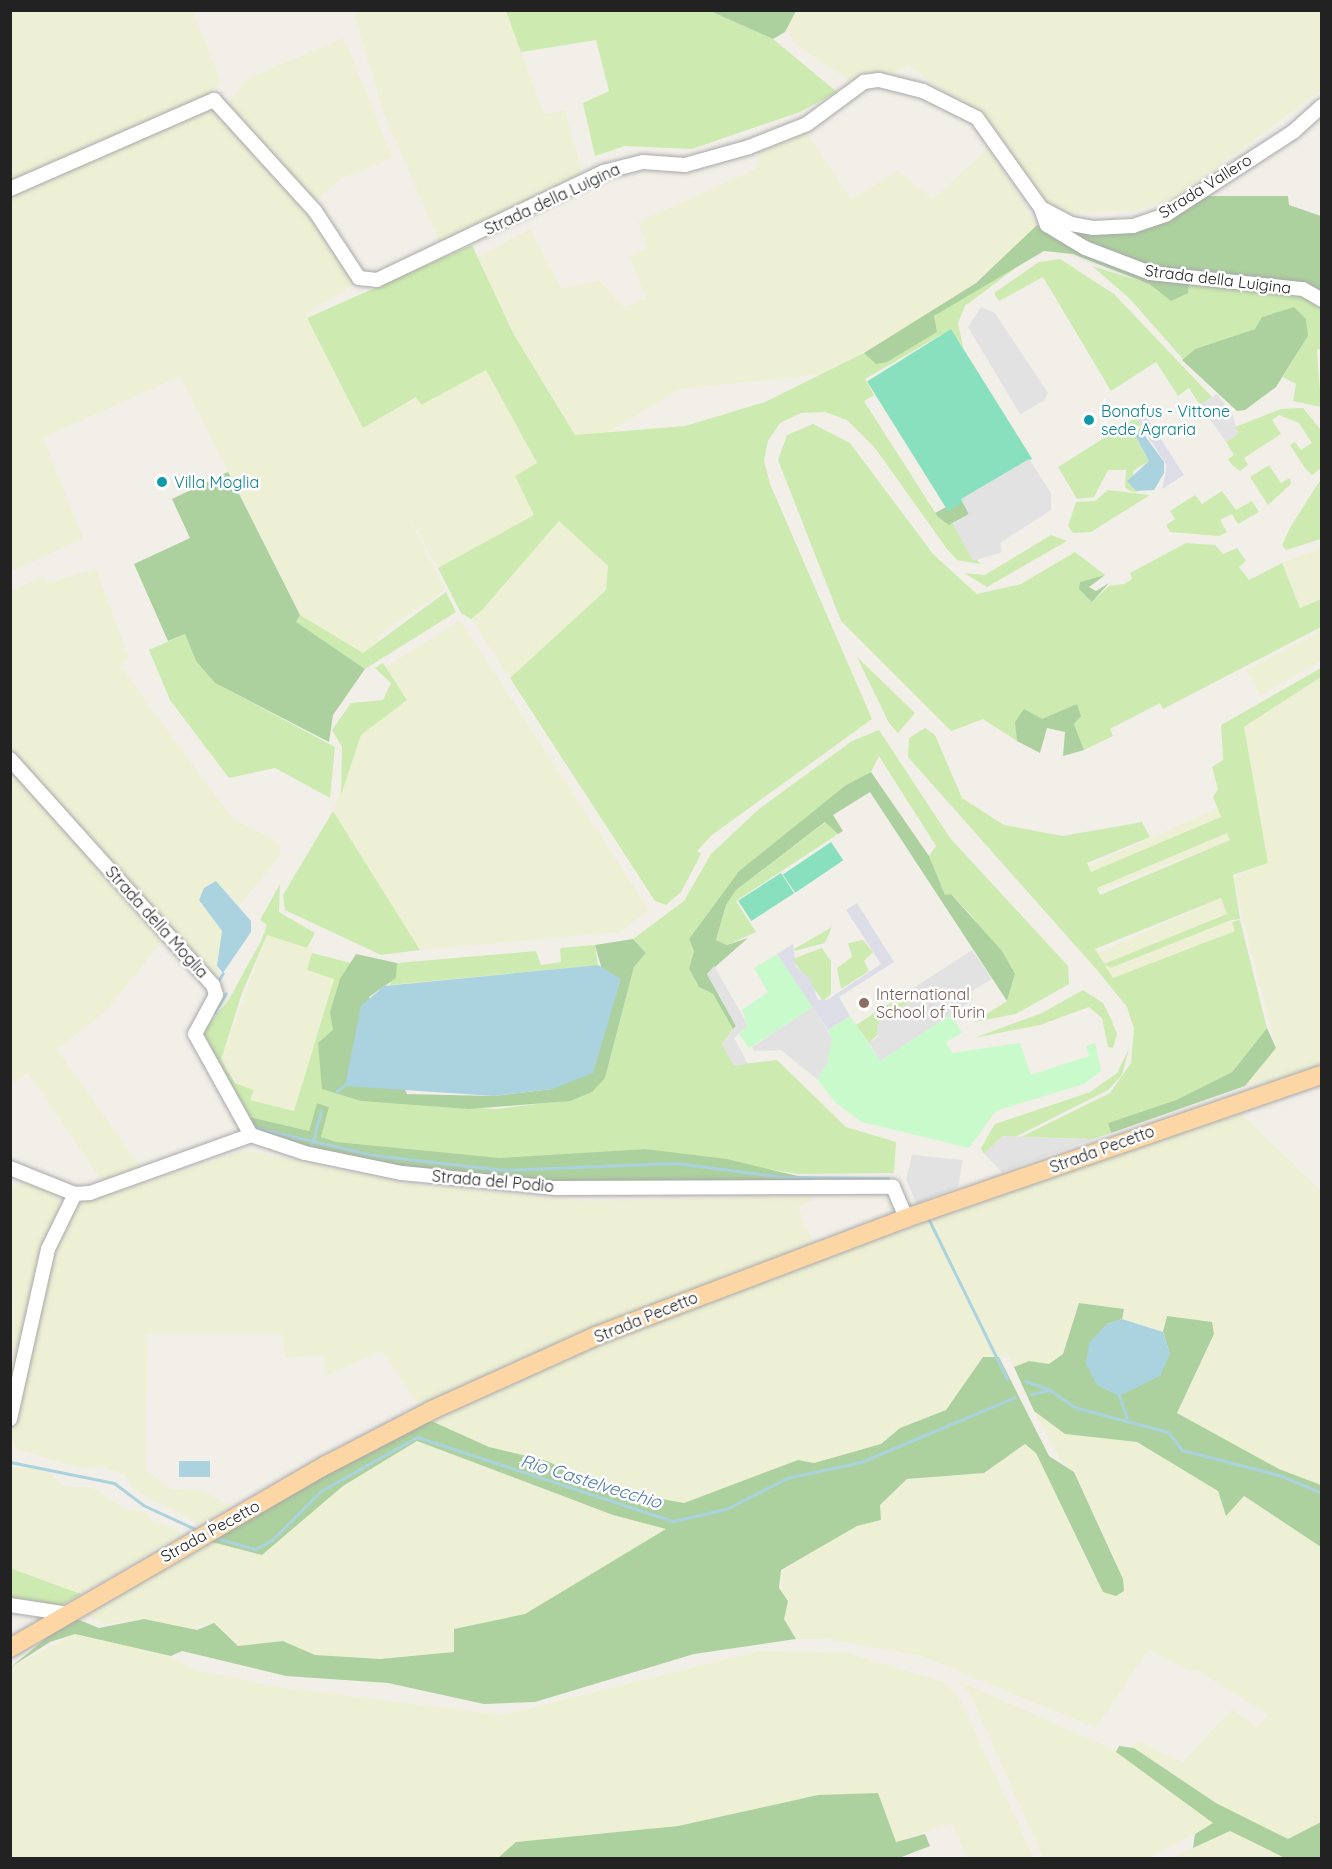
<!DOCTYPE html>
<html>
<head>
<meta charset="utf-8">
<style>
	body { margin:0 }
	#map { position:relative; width:1332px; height:1869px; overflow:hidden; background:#f2efe9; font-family:Quicksand,sans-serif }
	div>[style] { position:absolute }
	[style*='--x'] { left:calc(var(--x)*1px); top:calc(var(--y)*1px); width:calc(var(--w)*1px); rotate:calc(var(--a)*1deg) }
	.farmland>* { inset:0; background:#eef0d5; transform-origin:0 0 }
	.grass>* { inset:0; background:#cdebb0 }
	.forest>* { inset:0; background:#add19e }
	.park>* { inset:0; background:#c8facc }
	.pitch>* { inset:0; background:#88e0be; transform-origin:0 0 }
	.parking>* { inset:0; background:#e2e2e2 }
	.plaza>* { inset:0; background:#dddde8 }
	.water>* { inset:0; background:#aad3df; transform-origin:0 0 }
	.stream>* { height:3px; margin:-1.5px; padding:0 1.5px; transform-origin:1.5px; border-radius:1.5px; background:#aad3df }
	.roads { filter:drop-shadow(0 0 2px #a9a9a9) drop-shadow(0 0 2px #a9a9a9) }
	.minor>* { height:14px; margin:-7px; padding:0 7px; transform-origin:7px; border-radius:7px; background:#fff }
	.major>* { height:18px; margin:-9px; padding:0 9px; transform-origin:9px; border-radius:9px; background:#fcd6a4 }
	.dots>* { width:16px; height:16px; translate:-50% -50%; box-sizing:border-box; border:3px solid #fff; border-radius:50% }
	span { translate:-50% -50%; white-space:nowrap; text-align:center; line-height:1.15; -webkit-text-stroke:5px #fff; paint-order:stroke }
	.street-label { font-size:16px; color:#222 }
	.culture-label { font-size:16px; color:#0d838f }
	.left { translate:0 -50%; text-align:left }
	.education-label { font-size:16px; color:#785e54 }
	.water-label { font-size:18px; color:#4a7aab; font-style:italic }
	.frame { position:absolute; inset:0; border:12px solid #222; pointer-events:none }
</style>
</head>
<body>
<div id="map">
	<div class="farmland">
		<div style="clip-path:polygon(796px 10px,1321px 11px,1321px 90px,1177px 197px,1136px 211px,1068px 213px,1039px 198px,1000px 134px,908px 65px,889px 76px,866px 75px,850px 81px,795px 44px,785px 25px)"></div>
		<div style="clip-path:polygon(11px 11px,193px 11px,221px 81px,211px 95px,11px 183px)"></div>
		<div style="clip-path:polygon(353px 11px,506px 11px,544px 114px,565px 110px,582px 173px,440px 244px,384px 114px)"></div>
		<div style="clip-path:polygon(344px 38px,393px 158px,340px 179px,316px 201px,228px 103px,248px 78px)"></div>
		<div style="clip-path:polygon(214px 109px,307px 208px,356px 283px,305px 315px,363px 428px,417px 397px,421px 405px,486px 369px,537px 464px,534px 515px,438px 568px,405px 509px,445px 590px,377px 636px,381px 644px,363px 653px,300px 615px,180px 376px,43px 438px,83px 538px,11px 572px,11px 196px,195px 110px)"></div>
		<div style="clip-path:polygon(805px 130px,851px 199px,898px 171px,933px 199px,988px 148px,1037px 225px,1019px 247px,932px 315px,825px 374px,680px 389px,606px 434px,575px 435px,513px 333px,478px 257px,530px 229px,562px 289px,599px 280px,623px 307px,646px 299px,629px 256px,647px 248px,638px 222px,760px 167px,756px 153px)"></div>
		<div style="clip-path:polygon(559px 520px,608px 567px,606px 590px,510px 678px,471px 619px)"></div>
		<div style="clip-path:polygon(1321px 548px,1321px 599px,1300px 608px,1282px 563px)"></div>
		<div style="clip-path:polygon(96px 569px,129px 658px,121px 667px,232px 818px,279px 842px,281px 855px,239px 906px,216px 881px,223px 939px,216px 980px,11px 753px,10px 591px,43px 577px,47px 583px)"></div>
		<div style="clip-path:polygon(460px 620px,649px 910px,620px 932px,420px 950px,333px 811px,361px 735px,407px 700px,386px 667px)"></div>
		<div style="clip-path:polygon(1321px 631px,1321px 661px,1260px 696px,1246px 670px)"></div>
		<div style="clip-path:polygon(1321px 677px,1321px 1067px,1245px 1086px,1276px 1048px,1233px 878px,1268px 862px,1242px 734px,1244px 727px)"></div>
		<div style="clip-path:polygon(10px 770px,163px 941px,106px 1011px,57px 1049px,142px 1169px,103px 1182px,28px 1073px,11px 1085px)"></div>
		<div style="left:1218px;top:808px;width:10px;height:142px;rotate:66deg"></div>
		<div style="left:1227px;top:832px;width:9px;height:142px;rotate:69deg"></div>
		<div style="left:1221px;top:898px;width:17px;height:136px;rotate:66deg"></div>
		<div style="left:1231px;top:920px;width:11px;height:132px;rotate:68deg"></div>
		<div style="clip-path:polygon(267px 934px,313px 950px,308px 970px,334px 979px,294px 1111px,250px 1100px,221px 1060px)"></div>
		<div style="clip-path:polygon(1237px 1109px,1321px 1191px,1321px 1485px,1279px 1469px,1177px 1413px,1214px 1335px,1167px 1316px,1163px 1332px,1122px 1319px,1124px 1309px,1079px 1303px,1063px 1354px,1049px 1364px,1029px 1361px,1014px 1367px,1008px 1355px,983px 1357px,946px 1410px,900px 1428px,881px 1444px,814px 1463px,798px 1460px,684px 1503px,602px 1488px,547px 1461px,489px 1447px,427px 1419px,643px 1325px)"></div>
		<div style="clip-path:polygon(246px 1150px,403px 1183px,586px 1201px,809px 1196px,813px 1201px,798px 1207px,814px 1245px,534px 1353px,419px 1406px,382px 1351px,325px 1376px,324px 1355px,285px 1358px,282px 1334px,147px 1334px,146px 1470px,171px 1489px,202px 1490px,231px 1507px,200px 1524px,134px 1490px,125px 1475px,101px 1466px,82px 1469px,15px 1448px,11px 1435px,25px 1361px,53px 1249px,78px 1204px)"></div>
		<div style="clip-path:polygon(30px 1184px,58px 1194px,60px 1211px,25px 1319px,14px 1381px,10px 1186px)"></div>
		<div style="clip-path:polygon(1034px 1411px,1065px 1434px,1137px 1442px,1218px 1491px,1226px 1516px,1243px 1496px,1321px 1547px,1321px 1822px,1312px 1829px,1288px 1839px,1216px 1803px,1132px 1747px,1138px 1741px,1183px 1762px,1232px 1709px,1257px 1728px,1268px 1714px,1198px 1671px,1189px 1671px,1148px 1650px,1096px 1728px,922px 1656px,827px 1639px,796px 1639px,784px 1619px,781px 1571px,857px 1526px,881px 1520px,880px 1505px,907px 1479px,984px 1473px,1026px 1444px,1036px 1453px,1093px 1574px,1116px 1596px,1124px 1591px,1117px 1563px,1074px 1472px,1061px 1461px)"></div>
		<div style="clip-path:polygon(417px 1441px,613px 1515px,667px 1529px,525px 1614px,455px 1629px,455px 1652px,380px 1659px,314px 1655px,283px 1641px,238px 1646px,214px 1623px,181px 1629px,144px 1619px,104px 1624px,81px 1613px,204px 1540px,262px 1555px,343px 1486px)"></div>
		<div style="clip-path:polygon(10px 1467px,45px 1469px,65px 1487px,91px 1487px,125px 1509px,145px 1512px,152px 1521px,177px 1528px,180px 1535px,81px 1594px,11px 1568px)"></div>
		<div style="clip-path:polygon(75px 1634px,158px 1651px,199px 1671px,279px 1687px,502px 1715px,758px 1651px,847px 1653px,944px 1682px,961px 1701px,1034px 1858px,967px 1858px,952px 1823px,896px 1842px,878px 1793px,818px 1795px,678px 1826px,516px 1842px,498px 1858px,11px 1858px,11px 1667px)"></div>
		<div style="clip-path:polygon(956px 1680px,1111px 1748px,1214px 1823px,1149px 1858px,1043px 1858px,969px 1692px)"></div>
		<div style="clip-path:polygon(1230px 1831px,1285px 1858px,1170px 1858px,1187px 1850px)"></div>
	</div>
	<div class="grass">
		<div style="clip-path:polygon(506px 11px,710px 11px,773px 39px,837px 92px,800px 112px,692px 149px,625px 146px,595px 156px,583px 103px,609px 91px,596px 40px,521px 52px)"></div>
		<div style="clip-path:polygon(472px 245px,513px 333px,575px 435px,685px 426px,765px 402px,864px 353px,876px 364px,934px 316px,1033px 255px,965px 306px,958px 323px,963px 347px,951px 329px,865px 379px,874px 395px,864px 401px,938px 517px,953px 524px,980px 564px,957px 560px,947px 549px,875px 448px,847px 420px,825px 412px,801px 413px,780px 423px,768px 441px,764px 460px,770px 484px,872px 719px,712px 835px,697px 851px,701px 854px,681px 892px,666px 905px,655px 901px,510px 678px,606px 590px,608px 566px,559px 521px,482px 610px,471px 619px,461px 613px,438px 568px,534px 515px,515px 476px,537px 463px,486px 370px,421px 405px,416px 397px,363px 428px,307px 318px)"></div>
		<div style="clip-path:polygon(1060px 259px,1114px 294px,1212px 397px,1200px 405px,1189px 388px,1178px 396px,1156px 362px,1111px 391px,1043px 277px,999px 301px,994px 293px,1039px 262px)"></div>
		<div style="clip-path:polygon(1092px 266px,1149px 284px,1160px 293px,1189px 282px,1307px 296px,1321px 308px,1321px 348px,1317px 350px,1321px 407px,1293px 401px,1296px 384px,1283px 377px,1308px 336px,1255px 329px,1195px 349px,1183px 359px,1129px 298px)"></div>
		<div style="clip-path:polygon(1303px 408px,1321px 430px,1320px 469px,1312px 475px,1305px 468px,1290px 445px,1295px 442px,1301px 450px,1312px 443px,1299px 423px,1279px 415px,1272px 420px,1281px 434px,1244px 458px,1248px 465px,1240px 471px,1232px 465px,1228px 459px,1234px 455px,1226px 442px,1238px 434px,1235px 427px,1281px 409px)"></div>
		<div style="clip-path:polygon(1136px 418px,1144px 431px,1134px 433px,1149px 461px,1133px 471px,1136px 491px,1140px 491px,1133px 492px,1125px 488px,1126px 470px,1108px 470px,1094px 497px,1077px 499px,1058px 467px)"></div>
		<div style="clip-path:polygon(813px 424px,850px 443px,933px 554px,977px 594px,1021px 584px,1075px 552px,1105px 575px,1080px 582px,1092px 602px,1109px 586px,1124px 584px,1132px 579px,1130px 573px,1186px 543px,1215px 545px,1223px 554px,1237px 548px,1246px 561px,1239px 567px,1249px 580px,1282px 563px,1300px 608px,1321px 599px,1321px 627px,1163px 709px,1160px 703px,1110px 729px,1113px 736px,1084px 750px,1074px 724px,1063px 714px,1018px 725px,1017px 741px,983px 719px,951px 731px,841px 621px,778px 460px,787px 435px)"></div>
		<div style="clip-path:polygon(1269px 465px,1281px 483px,1290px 478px,1291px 484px,1268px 505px,1250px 477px)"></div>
		<div style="clip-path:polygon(1321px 479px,1321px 539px,1286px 550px,1282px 545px,1291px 526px)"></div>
		<div style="clip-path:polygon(1108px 490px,1150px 495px,1091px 532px,1073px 533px,1068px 526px,1076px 502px,1095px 501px)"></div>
		<div style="clip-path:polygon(1222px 491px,1236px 510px,1252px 501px,1259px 512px,1238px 524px,1232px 514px,1220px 520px,1227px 532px,1219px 536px,1170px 532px,1166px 525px,1175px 519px,1170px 511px,1195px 495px,1202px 504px)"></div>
		<div style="clip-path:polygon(1051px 535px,1067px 541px,987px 587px,964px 573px,985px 575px)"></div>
		<div style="clip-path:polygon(446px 592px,456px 612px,365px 669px,295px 622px,300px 615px,363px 653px)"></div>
		<div style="clip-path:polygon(185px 634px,196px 661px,215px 683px,335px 747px,330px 798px,275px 768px,229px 778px,170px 700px,149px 650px)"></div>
		<div style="clip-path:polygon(857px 657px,915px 713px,898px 733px,889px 723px)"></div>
		<div style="clip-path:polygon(383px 663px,407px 700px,361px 735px,341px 795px,342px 747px,332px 730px,351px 703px,383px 700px,391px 683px,375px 668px)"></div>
		<div style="clip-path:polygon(evenodd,1321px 668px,1321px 677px,1244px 727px,1268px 863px,1233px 875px,1240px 919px,1231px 920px,1111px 968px,1104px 964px,1227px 914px,1221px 898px,1095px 949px,1113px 978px,1235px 931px,1232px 922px,1240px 920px,1267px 1028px,1232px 1072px,1176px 1100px,1108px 1123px,1111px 1133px,1093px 1139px,1021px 1137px,1110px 1093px,1131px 1063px,1134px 1029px,1127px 1007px,1097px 970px,908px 757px,909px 738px,925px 728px,935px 735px,962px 798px,1004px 825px,1063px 836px,1142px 822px,1150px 837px,1087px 863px,1091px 872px,1221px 817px,1213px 797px,1218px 789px,1212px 767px,1223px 760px,1221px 725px,1321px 668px,1227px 833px,1230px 840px,1100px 895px,1097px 888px,1227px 833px)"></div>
		<div style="clip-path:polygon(879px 730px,950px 838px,1068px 966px,1069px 984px,1016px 1014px,974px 1022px,1007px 1001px,1015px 974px,971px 915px,951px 894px,945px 896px,929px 856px,936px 846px,879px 756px,871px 772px,846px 785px,739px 871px,689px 939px,694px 951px,689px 969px,699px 987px,713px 994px,733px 1029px,722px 1044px,734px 1065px,777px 1060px,846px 1127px,896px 1142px,894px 1173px,798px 1174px,645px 1149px,503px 1159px,337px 1142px,321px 1137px,328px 1106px,317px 1103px,309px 1131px,245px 1116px,204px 1043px,205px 1028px,228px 1001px,261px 941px,267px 925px,260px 920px,280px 884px,279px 912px,315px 933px,307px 948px,267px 935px,242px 993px,221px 1060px,235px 1083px,254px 1090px,250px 1100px,294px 1111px,334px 979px,307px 970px,312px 953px,351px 963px,330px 1012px,361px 1101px,496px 1109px,570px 1100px,605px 1078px,634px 967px,646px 953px,633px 939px,684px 901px,711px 854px,759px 809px,852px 741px)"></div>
		<div style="clip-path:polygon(333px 811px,420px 950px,381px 955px,285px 910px,283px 895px)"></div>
		<div style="clip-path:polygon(826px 822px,838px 834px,736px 901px,756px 932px,727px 945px,716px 940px,726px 905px,736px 890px)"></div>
		<div style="clip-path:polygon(832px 927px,825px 943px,795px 951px,794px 949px)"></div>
		<div style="clip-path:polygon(863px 940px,873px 952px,864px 961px,869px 971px,841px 989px,837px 968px,852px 957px,848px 943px)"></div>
		<div style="clip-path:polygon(595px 945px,598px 965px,390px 985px,397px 963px,536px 951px,541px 965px,561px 962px,560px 948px)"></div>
		<div style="clip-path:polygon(822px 948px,831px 961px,831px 994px,823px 1001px,792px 959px)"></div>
		<div style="clip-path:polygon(912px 989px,916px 997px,869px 1043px,856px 1025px)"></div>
		<div style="clip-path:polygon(1083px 990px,1103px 1003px,1111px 1019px,1117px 1034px,1113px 1048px,1108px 1047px,1102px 1018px,1089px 1007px,1040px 1025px,974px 1038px,1042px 1013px)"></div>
		<div style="clip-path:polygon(1129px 1049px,1122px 1075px,1108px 1090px,1015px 1137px,1003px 1136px,984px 1154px,981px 1148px,995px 1124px,1090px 1092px,1117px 1073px)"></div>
		<div style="clip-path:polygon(10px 1568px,81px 1594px,62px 1605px,11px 1600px)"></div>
	</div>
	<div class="forest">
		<div style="clip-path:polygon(710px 11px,796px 11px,785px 32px,773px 39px)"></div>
		<div style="clip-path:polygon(1208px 196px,1288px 196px,1289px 205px,1321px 216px,1321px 295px,1141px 263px,1074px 237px,1075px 228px,1132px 230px)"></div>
		<div style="clip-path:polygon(1037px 225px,1095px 259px,1189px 282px,1188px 293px,1171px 301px,1149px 284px,1073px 254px,1044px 251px,934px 316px,937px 332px,887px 362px,876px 364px,864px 353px,976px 283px)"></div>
		<div style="clip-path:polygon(1294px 307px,1306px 319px,1308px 336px,1276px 387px,1245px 410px,1237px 411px,1182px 360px,1195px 349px,1255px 329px,1262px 317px)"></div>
		<div style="clip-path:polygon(228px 472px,300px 615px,296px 622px,365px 669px,333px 715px,329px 742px,215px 683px,196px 661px,185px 634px,168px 641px,134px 564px,190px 538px,172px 499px)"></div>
		<div style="clip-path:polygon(961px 499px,969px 514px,949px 525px,938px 517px,935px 513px)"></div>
		<div style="clip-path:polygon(1105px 575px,1089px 587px,1096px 591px,1109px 583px,1092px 602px,1079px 589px,1080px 582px)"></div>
		<div style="clip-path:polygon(1077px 704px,1081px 716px,1074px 724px,1084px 750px,1063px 756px,1065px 732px,1047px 728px,1040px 753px,1017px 741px,1015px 722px,1024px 709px,1042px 719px)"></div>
		<div style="clip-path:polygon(871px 772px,929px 856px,945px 895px,951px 894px,1002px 951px,1015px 974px,1007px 1001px,870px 792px,833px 815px,843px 831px,838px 834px,825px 822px,736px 890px,726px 905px,716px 940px,727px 945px,748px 938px,707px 974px,736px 1026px,733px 1029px,713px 994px,699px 987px,689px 969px,694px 951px,689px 939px,739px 871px,846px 785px)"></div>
		<div style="clip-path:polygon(633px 939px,646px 953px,634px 967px,605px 1078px,592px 1092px,570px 1101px,469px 1109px,361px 1101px,322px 1089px,318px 1043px,333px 1030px,330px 1012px,340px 979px,356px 954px,397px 963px,396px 978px,369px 997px,407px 1094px,494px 1096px,552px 1089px,602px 970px,595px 945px)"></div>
		<div style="clip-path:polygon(1267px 1028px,1276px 1048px,1245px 1086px,1111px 1133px,1108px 1123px,1176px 1100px,1232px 1072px)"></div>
		<div style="clip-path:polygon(317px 1103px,329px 1107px,321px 1137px,337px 1142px,500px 1158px,645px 1149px,727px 1159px,827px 1183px,551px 1181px,447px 1174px,305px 1150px,256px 1133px,245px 1116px,309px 1131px)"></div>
		<div style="clip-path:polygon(1079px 1303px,1124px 1309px,1122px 1319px,1107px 1324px,1170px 1354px,1163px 1332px,1167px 1316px,1212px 1322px,1214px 1334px,1177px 1413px,1279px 1469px,1321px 1485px,1321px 1547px,1244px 1496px,1226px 1516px,1218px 1491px,1137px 1442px,1065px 1434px,1034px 1411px,1014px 1367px,1029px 1361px,1049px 1364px,1063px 1354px)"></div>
		<div style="clip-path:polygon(983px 1357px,999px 1357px,1049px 1456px,1074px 1472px,1123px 1579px,1124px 1591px,1116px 1596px,1103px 1592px,1036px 1453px,1025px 1444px,984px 1473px,907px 1479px,880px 1505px,881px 1520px,857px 1526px,781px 1570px,779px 1588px,788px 1601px,784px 1619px,796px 1639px,694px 1654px,535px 1702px,484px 1704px,388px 1683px,286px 1676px,182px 1651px,171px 1656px,75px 1634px,50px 1642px,11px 1667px,72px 1617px,99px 1628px,144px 1619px,197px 1630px,214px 1623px,238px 1646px,283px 1641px,315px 1655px,380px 1659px,454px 1652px,454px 1629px,525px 1614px,666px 1529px,613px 1515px,417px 1441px,343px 1486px,262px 1555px,204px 1540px,427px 1419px,489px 1447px,547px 1461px,602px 1488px,684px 1503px,798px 1460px,814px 1463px,881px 1444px,900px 1428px,946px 1410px)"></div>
		<div style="clip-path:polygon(1119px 1746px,1134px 1748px,1216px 1803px,1288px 1839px,1321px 1822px,1321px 1858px,1285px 1858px,1230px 1831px,1193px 1848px,1195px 1834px,1213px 1823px,1116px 1752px)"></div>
		<div style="clip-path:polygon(878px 1793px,896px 1842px,925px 1834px,930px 1846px,899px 1858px,498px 1858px,516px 1842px,678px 1826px,818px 1795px)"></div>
	</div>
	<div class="park">
		<div style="clip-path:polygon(777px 954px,813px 1007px,749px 1048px,739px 1034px,748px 1025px,742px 1010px,768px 992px,754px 968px)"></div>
		<div style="clip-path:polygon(951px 1014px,962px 1033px,946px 1042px,952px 1053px,1020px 1043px,1031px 1075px,1089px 1056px,1086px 1046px,1095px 1043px,1101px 1071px,1084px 1084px,996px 1111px,969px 1148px,862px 1122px,836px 1103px,817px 1079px,827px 1064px,832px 1038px,828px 1030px,850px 1016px,880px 1061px)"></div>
	</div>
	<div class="pitch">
		<div style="left:951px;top:329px;width:153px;height:99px;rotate:58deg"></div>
		<div style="left:831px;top:842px;width:22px;height:58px;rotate:56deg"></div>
		<div style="left:781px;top:873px;width:24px;height:51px;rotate:57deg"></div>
	</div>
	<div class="parking">
		<div style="clip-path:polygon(981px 307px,995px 313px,1048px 393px,1045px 400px,1020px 414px,968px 327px)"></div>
		<div style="clip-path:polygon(1217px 394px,1233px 415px,1238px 434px,1226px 442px,1200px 405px)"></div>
		<div style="clip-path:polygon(1029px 459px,1051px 493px,1051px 510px,1000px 543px,1002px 552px,973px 561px,953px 524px,969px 514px,961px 499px)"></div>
		<div style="clip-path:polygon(972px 950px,992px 979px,969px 993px,973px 1000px,880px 1061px,869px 1043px,878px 1037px,877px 1024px,916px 997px,912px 989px)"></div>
		<div style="clip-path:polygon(714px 966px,748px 1025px,734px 1038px,748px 1064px,734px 1066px,722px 1044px,736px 1026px,707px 974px)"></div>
		<div style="clip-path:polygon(813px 1007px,832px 1038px,827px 1064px,817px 1079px,781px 1050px,754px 1051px,752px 1047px)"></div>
		<div style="clip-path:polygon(1003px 1136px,1048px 1138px,1093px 1139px,1002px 1172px,984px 1154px)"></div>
		<div style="clip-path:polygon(912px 1155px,963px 1160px,958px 1187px,916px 1203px,906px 1179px)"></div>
	</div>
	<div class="plaza">
		<div style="clip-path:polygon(1144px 413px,1184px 475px,1162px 489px,1167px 466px,1136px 418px)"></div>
		<div style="clip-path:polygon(857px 903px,894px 962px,839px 997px,850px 1016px,828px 1030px,777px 954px,793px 944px,796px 967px,810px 978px,818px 1000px,827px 1000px,881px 964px,846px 910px)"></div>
	</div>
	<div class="water">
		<div style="clip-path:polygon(1142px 432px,1164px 462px,1164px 473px,1154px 490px,1136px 491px,1127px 481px,1149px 461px,1134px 433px)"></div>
		<div style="clip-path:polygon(216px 881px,251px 921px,251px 932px,223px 973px,217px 966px,222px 931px,199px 900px,204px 888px)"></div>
		<div style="clip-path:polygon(598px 965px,621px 979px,593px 1073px,552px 1089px,494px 1096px,345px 1086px,361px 1006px,384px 986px)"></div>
		<div style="clip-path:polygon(1122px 1319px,1163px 1332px,1170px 1354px,1160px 1376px,1119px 1396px,1097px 1385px,1086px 1364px,1089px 1343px,1107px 1324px)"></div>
		<div style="left:179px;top:1461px;width:31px;height:16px"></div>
	</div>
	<div class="stream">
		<div style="--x:218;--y:981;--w:9;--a:-58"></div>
		<div style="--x:214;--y:1013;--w:23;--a:-59"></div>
		<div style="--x:337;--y:1091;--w:13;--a:-39"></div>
		<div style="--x:252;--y:1127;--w:123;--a:13.1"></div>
		<div style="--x:372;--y:1155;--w:133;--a:6.5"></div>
		<div style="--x:504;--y:1170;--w:172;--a:-2.3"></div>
		<div style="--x:676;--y:1163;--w:107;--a:7.5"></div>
		<div style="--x:782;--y:1177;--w:106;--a:0.5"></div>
		<div style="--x:312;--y:1144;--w:34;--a:-75"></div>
		<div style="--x:929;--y:1220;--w:177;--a:63.9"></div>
		<div style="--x:1025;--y:1381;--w:24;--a:19"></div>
		<div style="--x:1031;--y:1394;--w:19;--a:-12"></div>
		<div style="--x:1050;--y:1390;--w:29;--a:35"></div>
		<div style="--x:1074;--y:1407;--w:97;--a:14.9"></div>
		<div style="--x:1168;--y:1432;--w:23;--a:52"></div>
		<div style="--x:1182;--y:1450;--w:100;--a:14.5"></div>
		<div style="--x:1279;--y:1475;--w:47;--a:22.7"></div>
		<div style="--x:1119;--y:1396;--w:23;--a:70"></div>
		<div style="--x:10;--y:1462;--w:106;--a:11.4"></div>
		<div style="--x:114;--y:1483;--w:36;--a:37"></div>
		<div style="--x:143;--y:1505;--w:57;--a:24.8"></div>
		<div style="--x:216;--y:1538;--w:41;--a:15.8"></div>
		<div style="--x:255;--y:1549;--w:19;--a:-28"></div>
		<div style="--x:272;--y:1540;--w:69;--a:-45"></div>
		<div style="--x:321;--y:1491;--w:110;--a:-29.4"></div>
		<div style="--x:417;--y:1437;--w:269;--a:18.2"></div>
		<div style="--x:673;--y:1521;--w:54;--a:-12.8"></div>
		<div style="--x:726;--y:1509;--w:68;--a:-26.9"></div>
		<div style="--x:787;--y:1478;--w:76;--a:-12.2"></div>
		<div style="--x:861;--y:1462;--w:167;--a:-22.9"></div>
	</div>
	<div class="roads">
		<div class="minor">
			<div style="--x:10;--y:189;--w:223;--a:-23.6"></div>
			<div style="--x:214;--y:100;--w:150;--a:47.7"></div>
			<div style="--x:315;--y:211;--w:80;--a:56.7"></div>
			<div style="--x:359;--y:278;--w:18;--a:6"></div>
			<div style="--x:377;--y:280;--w:250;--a:-25.5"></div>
			<div style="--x:603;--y:172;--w:41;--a:-14"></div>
			<div style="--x:643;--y:162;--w:42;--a:4.1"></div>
			<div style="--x:685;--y:165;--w:66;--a:-15.7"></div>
			<div style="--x:749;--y:147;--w:62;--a:-21.6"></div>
			<div style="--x:807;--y:124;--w:71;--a:-36.4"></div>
			<div style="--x:864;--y:82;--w:15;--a:-8"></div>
			<div style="--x:879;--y:80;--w:45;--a:14"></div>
			<div style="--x:923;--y:91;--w:60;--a:26.6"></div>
			<div style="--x:977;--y:118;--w:110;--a:54.6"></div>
			<div style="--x:1041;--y:208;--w:18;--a:71"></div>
			<div style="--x:1047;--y:225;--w:44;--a:31.2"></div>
			<div style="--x:1085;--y:248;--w:70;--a:21"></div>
			<div style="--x:1150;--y:273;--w:154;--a:6"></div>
			<div style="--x:1303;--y:289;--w:22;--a:30"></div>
			<div style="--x:1041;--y:208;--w:34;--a:28"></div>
			<div style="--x:1071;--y:224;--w:22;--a:10"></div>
			<div style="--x:1093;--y:228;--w:40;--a:-2.9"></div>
			<div style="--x:1133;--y:226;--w:36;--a:-19"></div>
			<div style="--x:1167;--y:214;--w:150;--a:-33.1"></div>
			<div style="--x:1293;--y:132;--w:39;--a:-42"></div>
			<div style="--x:10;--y:759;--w:304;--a:48.1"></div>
			<div style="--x:213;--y:985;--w:10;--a:73"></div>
			<div style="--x:216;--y:995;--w:44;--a:118.3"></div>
			<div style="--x:195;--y:1034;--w:115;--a:61"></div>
			<div style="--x:10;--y:1168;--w:70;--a:21.8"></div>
			<div style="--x:75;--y:1194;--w:15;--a:-4"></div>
			<div style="--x:90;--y:1193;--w:171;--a:-19.8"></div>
			<div style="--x:251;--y:1135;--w:57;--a:18.4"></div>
			<div style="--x:305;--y:1153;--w:99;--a:11.7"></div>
			<div style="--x:402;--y:1173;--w:155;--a:5.6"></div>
			<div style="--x:556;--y:1188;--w:337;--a:-0.2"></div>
			<div style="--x:893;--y:1187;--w:34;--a:67"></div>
			<div style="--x:10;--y:1419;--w:174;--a:-77.4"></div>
			<div style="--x:48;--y:1249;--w:61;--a:-63.9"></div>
			<div style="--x:10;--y:1605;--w:54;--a:8.6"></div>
		</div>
		<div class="major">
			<div style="--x:10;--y:1648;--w:367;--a:-30.1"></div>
			<div style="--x:328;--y:1464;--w:117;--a:-27.4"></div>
			<div style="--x:432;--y:1410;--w:180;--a:-24.3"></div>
			<div style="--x:596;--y:1336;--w:332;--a:-20.8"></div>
			<div style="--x:906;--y:1218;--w:440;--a:-19"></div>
		</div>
	</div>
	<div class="dots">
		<div style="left:1089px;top:420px;background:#0f9aa8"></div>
		<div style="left:162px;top:482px;background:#0f9aa8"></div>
		<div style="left:864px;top:1003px;background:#8d6e63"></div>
	</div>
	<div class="street-label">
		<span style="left:1205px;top:186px;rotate:-32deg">Strada Vallero</span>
		<span style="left:552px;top:199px;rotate:-25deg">Strada della Luigina</span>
		<span style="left:1218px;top:279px;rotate:7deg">Strada della Luigina</span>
		<span style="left:157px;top:922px;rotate:48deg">Strada della Moglia</span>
		<span style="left:1102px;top:1149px;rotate:-20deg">Strada Pecetto</span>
		<span style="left:493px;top:1181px;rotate:5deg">Strada del Podio</span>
		<span style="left:646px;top:1317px;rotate:-22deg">Strada Pecetto</span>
		<span style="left:210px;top:1531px;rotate:-29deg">Strada Pecetto</span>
	</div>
	<div class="culture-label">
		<span class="left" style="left:1101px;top:420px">Bonafus - Vittone<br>sede Agraria</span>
		<span class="left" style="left:174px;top:482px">Villa Moglia</span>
	</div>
	<div class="education-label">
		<span class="left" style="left:876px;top:1003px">International<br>School of Turin</span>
	</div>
	<div class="water-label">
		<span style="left:591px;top:1482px;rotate:17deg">Rio Castelvecchio</span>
	</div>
	<div class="frame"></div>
</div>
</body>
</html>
